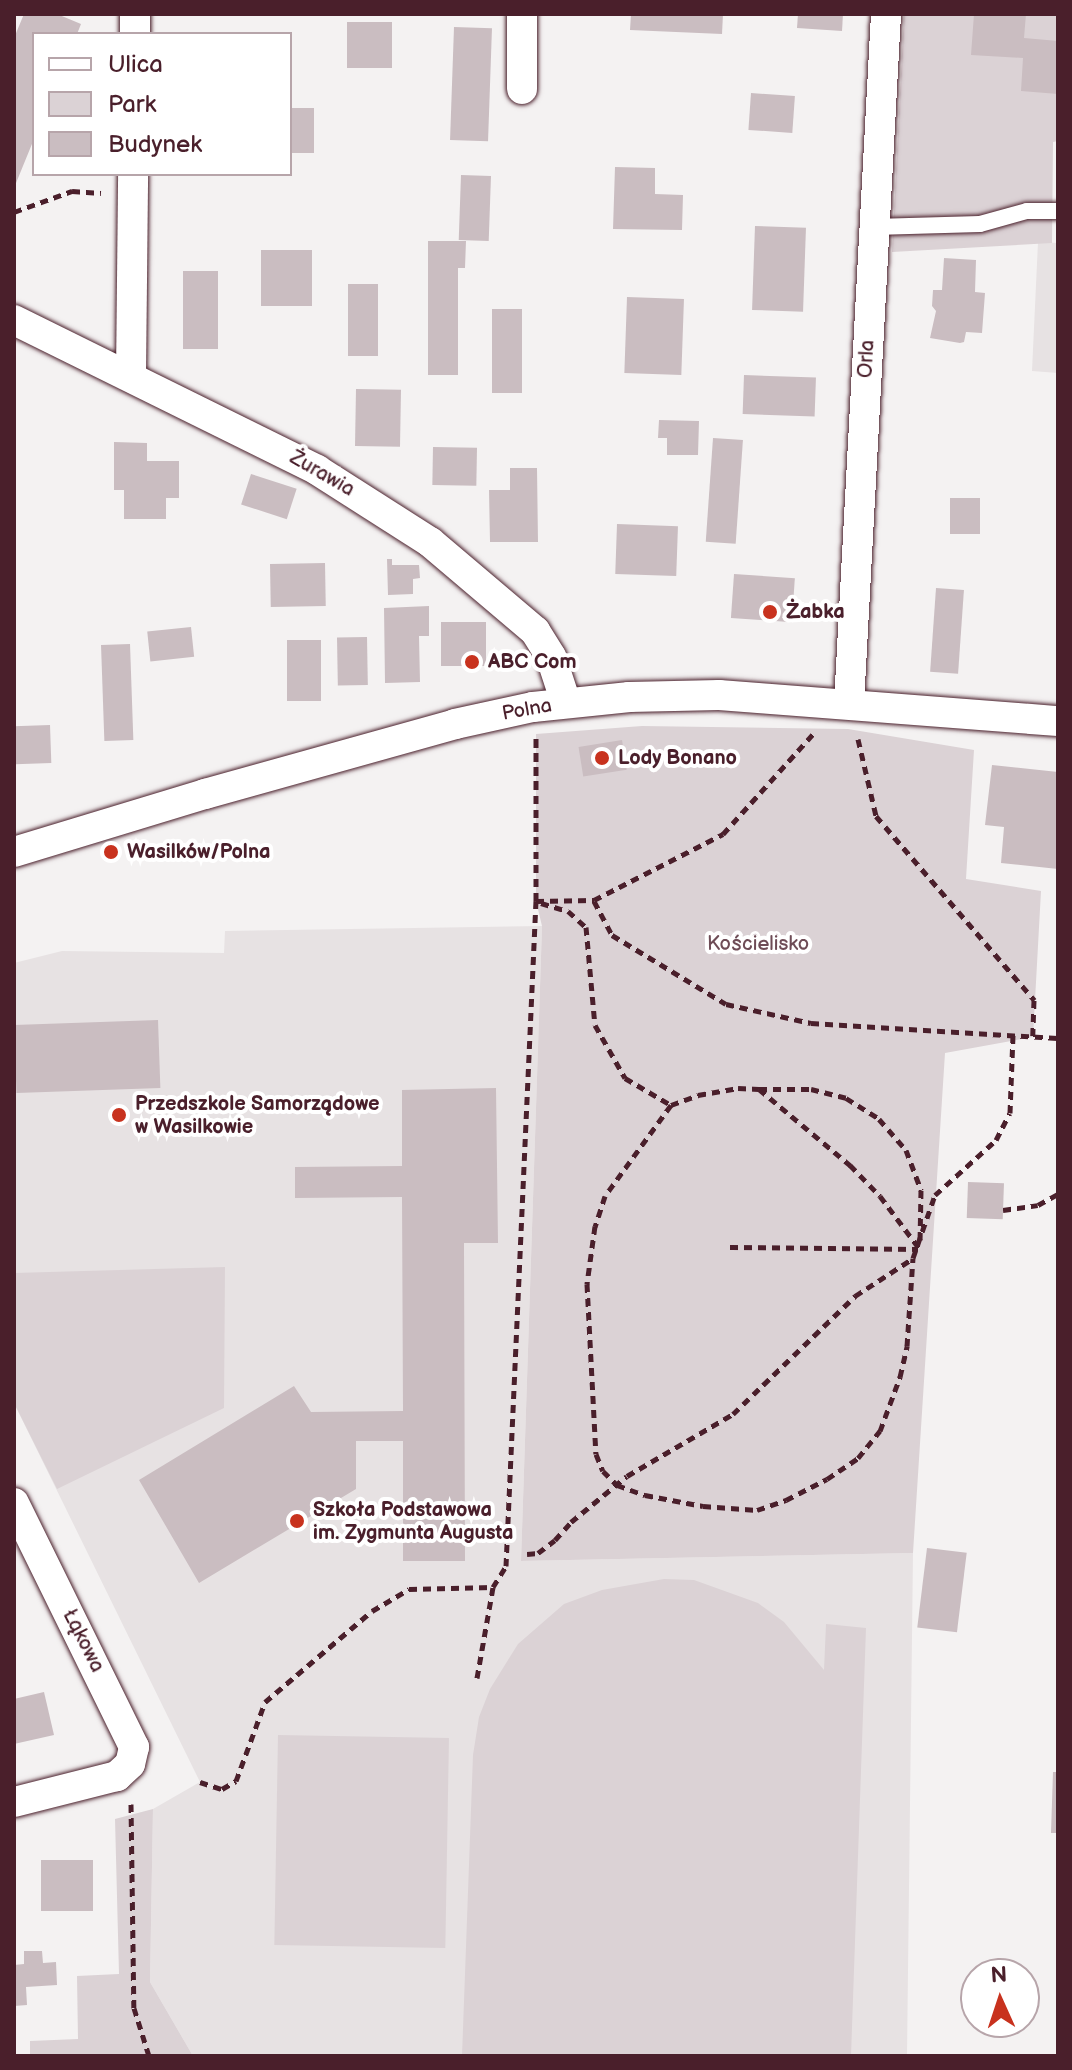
<!DOCTYPE html>
<html>
<head>
<meta charset="utf-8">
<style>
	body { margin:0 }
	#map { position:relative; width:1072px; height:2070px; overflow:hidden; background:#f4f2f2; font-family:"Balsamiq Sans",sans-serif }
	div>[style] { position:absolute }
	[style*='--x'] { left:calc(var(--x)*1px); top:calc(var(--y)*1px); width:calc(var(--w)*1px); rotate:calc(var(--a)*1deg) }
	.built>* { inset:0; background:#e7e2e3 }
	.green>* { inset:0; background:#dbd2d5; transform-origin:0 0 }
	.building>* { inset:0; background:#cabdc1; transform-origin:0 0 }
	.path>* { height:5px; margin-top:-2.5px; transform-origin:0; background:repeating-linear-gradient(90deg,#4a1f2b 0 8px,transparent 0 14px) }
	.roads { filter:drop-shadow(0 0 2px #4a1f2b) drop-shadow(0 0 2px #4a1f2b) }
	.service>* { height:16px; margin:-8px; padding:0 8px; transform-origin:8px; border-radius:8px; background:#fff }
	.minor>* { height:30px; margin:-15px; padding:0 15px; transform-origin:15px; border-radius:15px; background:#fff }
	.dots>* { width:22px; height:22px; translate:-50% -50%; box-sizing:border-box; border:4px solid #fff; border-radius:50% }
	span { translate:-50% -50%; white-space:nowrap; text-align:center; line-height:1.15; -webkit-text-stroke:8px #fff; paint-order:stroke }
	.street-label { font-size:20px; color:#4a1f2b }
	.poi-label { font-size:20px; color:#4a1f2b; font-weight:700 }
	.left { translate:0 -50%; text-align:left }
	.park-label { font-size:20px; color:#6e4c56 }
	.frame { position:absolute; inset:0; border:16px solid #4a1f2b; pointer-events:none }
	.legend { position:absolute; left:32px; top:32px; width:260px; height:144px; box-sizing:border-box; background:#fff; border:2px solid #b7a5aa; margin:0; padding:10px 14px; list-style:none; font-size:24px; color:#4a1f2b }
	.legend li { display:flex; align-items:center; gap:16px; height:40px }
	.legend b { width:40px; border:2px solid #b7a5aa }
	.north { position:absolute; left:960px; top:1958px; width:80px; height:80px; box-sizing:border-box; background:#fff; border:2px solid #b7a5aa; border-radius:50%; rotate:357deg; font-size:22px; font-weight:700; line-height:32px; text-align:center; color:#4a1f2b }
	.north::after { content:''; display:block; margin:auto; width:28px; height:36px; background:#c8321e; clip-path:polygon(50% 0,100% 100%,50% 72%,0 100%) }
</style>
</head>
<body>
<div id="map">
	<div class="built">
		<div style="clip-path:polygon(1038px 242px,1058px 243px,1058px 373px,1032px 371px)"></div>
		<div style="clip-path:polygon(542px 926px,521px 1561px,913px 1553px,907px 2056px,193px 2056px,150px 1982px,153px 1809px,200px 1782px,14px 1403px,14px 963px,62px 951px,224px 953px,225px 931px)"></div>
	</div>
	<div class="green">
		<div style="clip-path:polygon(904px 14px,1058px 14px,1058px 141px,1053px 142px,1052px 243px,892px 252px)"></div>
		<div style="clip-path:polygon(642px 726px,848px 729px,974px 750px,966px 879px,1041px 891px,1033px 1037px,945px 1053px,913px 1553px,521px 1561px,542px 926px,536px 901px,536px 734px)"></div>
		<div style="clip-path:polygon(225px 1267px,224px 1408px,57px 1489px,14px 1403px,14px 1273px)"></div>
		<div style="clip-path:polygon(664px 1579px,694px 1580px,758px 1603px,784px 1622px,824px 1670px,826px 1624px,866px 1628px,851px 2056px,462px 2056px,473px 1755px,479px 1717px,490px 1689px,518px 1644px,564px 1604px,602px 1590px)"></div>
		<div style="left:278px;top:1735px;width:171px;height:210px;rotate:1deg"></div>
		<div style="clip-path:polygon(153px 1809px,150px 1982px,193px 2056px,30px 2056px,30px 2041px,78px 2039px,77px 1976px,119px 1974px,115px 1819px)"></div>
	</div>
	<div class="building">
		<div style="clip-path:polygon(24px 14px,57px 14px,81px 24px,77px 34px,34px 34px,34px 139px,14px 188px,14px 38px)"></div>
		<div style="clip-path:polygon(631px 14px,723px 14px,722px 34px,630px 30px)"></div>
		<div style="clip-path:polygon(798px 14px,843px 14px,842px 31px,797px 28px)"></div>
		<div style="clip-path:polygon(974px 14px,1026px 14px,1024px 38px,1058px 41px,1058px 94px,1021px 91px,1023px 58px,971px 55px)"></div>
		<div style="left:392px;top:22px;width:46px;height:45px;rotate:90deg"></div>
		<div style="left:454px;top:27px;width:38px;height:113px;rotate:2deg"></div>
		<div style="left:751px;top:93px;width:44px;height:37px;rotate:4deg"></div>
		<div style="left:290px;top:108px;width:24px;height:45px"></div>
		<div style="clip-path:polygon(615px 167px,655px 168px,655px 194px,683px 195px,682px 230px,613px 229px)"></div>
		<div style="left:461px;top:175px;width:30px;height:65px;rotate:2deg"></div>
		<div style="left:755px;top:226px;width:51px;height:84px;rotate:2deg"></div>
		<div style="clip-path:polygon(428px 241px,466px 241px,465px 268px,458px 268px,458px 375px,428px 375px)"></div>
		<div style="left:312px;top:250px;width:56px;height:51px;rotate:90deg"></div>
		<div style="clip-path:polygon(944px 258px,976px 260px,975px 292px,985px 293px,982px 333px,966px 332px,964px 342px,960px 343px,930px 338px,936px 311px,932px 306px,933px 290px,942px 290px)"></div>
		<div style="left:183px;top:271px;width:35px;height:78px"></div>
		<div style="left:378px;top:284px;width:72px;height:30px;rotate:90deg"></div>
		<div style="left:627px;top:297px;width:57px;height:76px;rotate:2deg"></div>
		<div style="left:492px;top:309px;width:30px;height:84px"></div>
		<div style="left:744px;top:375px;width:72px;height:39px;rotate:2deg"></div>
		<div style="left:356px;top:389px;width:45px;height:57px;rotate:1deg"></div>
		<div style="clip-path:polygon(659px 420px,699px 421px,698px 455px,667px 455px,667px 438px,658px 438px)"></div>
		<div style="left:713px;top:438px;width:30px;height:104px;rotate:4deg"></div>
		<div style="clip-path:polygon(114px 442px,147px 443px,147px 461px,179px 461px,179px 498px,166px 498px,166px 519px,124px 519px,124px 490px,114px 490px)"></div>
		<div style="left:433px;top:447px;width:44px;height:38px;rotate:1deg"></div>
		<div style="clip-path:polygon(510px 468px,537px 468px,538px 542px,490px 542px,489px 490px,510px 490px)"></div>
		<div style="left:251px;top:474px;width:48px;height:32px;rotate:18deg"></div>
		<div style="left:950px;top:498px;width:30px;height:36px"></div>
		<div style="left:617px;top:524px;width:61px;height:50px;rotate:2deg"></div>
		<div style="clip-path:polygon(387px 559px,392px 559px,392px 565px,419px 565px,420px 578px,413px 579px,413px 594px,388px 595px)"></div>
		<div style="left:325px;top:563px;width:43px;height:55px;rotate:89deg"></div>
		<div style="left:734px;top:574px;width:61px;height:44px;rotate:4deg"></div>
		<div style="left:936px;top:588px;width:28px;height:84px;rotate:4deg"></div>
		<div style="clip-path:polygon(429px 606px,429px 636px,419px 636px,420px 682px,385px 683px,384px 608px)"></div>
		<div style="left:486px;top:622px;width:44px;height:45px;rotate:90deg"></div>
		<div style="left:191px;top:627px;width:30px;height:44px;rotate:84deg"></div>
		<div style="left:367px;top:637px;width:48px;height:30px;rotate:89deg"></div>
		<div style="left:287px;top:640px;width:34px;height:61px"></div>
		<div style="left:130px;top:644px;width:96px;height:29px;rotate:88deg"></div>
		<div style="left:50px;top:725px;width:38px;height:36px;rotate:88deg"></div>
		<div style="left:622px;top:740px;width:30px;height:44px;rotate:81deg"></div>
		<div style="clip-path:polygon(992px 765px,1058px 772px,1058px 869px,1001px 863px,1004px 827px,985px 825px)"></div>
		<div style="left:158px;top:1020px;width:68px;height:144px;rotate:88deg"></div>
		<div style="clip-path:polygon(496px 1088px,498px 1243px,464px 1243px,465px 1561px,403px 1561px,403px 1441px,356px 1441px,356px 1489px,199px 1583px,139px 1480px,294px 1386px,311px 1412px,403px 1411px,402px 1197px,295px 1198px,295px 1167px,402px 1166px,402px 1090px)"></div>
		<div style="left:968px;top:1182px;width:36px;height:36px;rotate:2deg"></div>
		<div style="left:927px;top:1548px;width:40px;height:80px;rotate:7deg"></div>
		<div style="clip-path:polygon(44px 1692px,54px 1735px,14px 1744px,14px 1699px)"></div>
		<div style="clip-path:polygon(1053px 1772px,1058px 1772px,1058px 1833px,1051px 1833px)"></div>
		<div style="left:41px;top:1860px;width:52px;height:51px"></div>
		<div style="clip-path:polygon(24px 1951px,42px 1951px,43px 1963px,56px 1962px,57px 1985px,26px 1987px,27px 2005px,14px 2006px,14px 1965px,24px 1964px)"></div>
	</div>
	<div class="path">
		<div style="--x:14;--y:212;--w:62;--a:-19.9"></div>
		<div style="--x:72;--y:191;--w:29;--a:4"></div>
		<div style="--x:858;--y:739;--w:79;--a:76.8"></div>
		<div style="--x:876;--y:816;--w:243;--a:49.3"></div>
		<div style="--x:1034;--y:1000;--w:37;--a:92"></div>
		<div style="--x:536;--y:901;--w:58;--a:-1"></div>
		<div style="--x:594;--y:900;--w:145;--a:-27.1"></div>
		<div style="--x:723;--y:834;--w:137;--a:-48"></div>
		<div style="--x:594;--y:901;--w:38;--a:62"></div>
		<div style="--x:612;--y:935;--w:133;--a:31.2"></div>
		<div style="--x:726;--y:1004;--w:87;--a:12.6"></div>
		<div style="--x:811;--y:1023;--w:247;--a:3.5"></div>
		<div style="--x:541;--y:903;--w:28;--a:17"></div>
		<div style="--x:568;--y:911;--w:24;--a:42"></div>
		<div style="--x:586;--y:927;--w:98;--a:84.8"></div>
		<div style="--x:595;--y:1025;--w:61;--a:60.5"></div>
		<div style="--x:625;--y:1078;--w:53;--a:30.4"></div>
		<div style="--x:671;--y:1105;--w:29;--a:-20"></div>
		<div style="--x:698;--y:1095;--w:41;--a:-9.9"></div>
		<div style="--x:738;--y:1088;--w:21;--a:3"></div>
		<div style="--x:759;--y:1089;--w:119;--a:39.9"></div>
		<div style="--x:850;--y:1165;--w:43;--a:45.9"></div>
		<div style="--x:880;--y:1196;--w:65;--a:53.1"></div>
		<div style="--x:759;--y:1089;--w:52;--a:0"></div>
		<div style="--x:811;--y:1089;--w:36;--a:14"></div>
		<div style="--x:846;--y:1098;--w:39;--a:32"></div>
		<div style="--x:879;--y:1119;--w:41;--a:48.9"></div>
		<div style="--x:906;--y:1150;--w:43;--a:69.4"></div>
		<div style="--x:921;--y:1190;--w:50;--a:91.1"></div>
		<div style="--x:671;--y:1105;--w:112;--a:126"></div>
		<div style="--x:605;--y:1196;--w:32;--a:108"></div>
		<div style="--x:595;--y:1226;--w:59;--a:97.9"></div>
		<div style="--x:587;--y:1284;--w:170;--a:87"></div>
		<div style="--x:596;--y:1454;--w:18;--a:68"></div>
		<div style="--x:603;--y:1471;--w:20;--a:45"></div>
		<div style="--x:617;--y:1485;--w:30;--a:20"></div>
		<div style="--x:645;--y:1495;--w:59;--a:10.7"></div>
		<div style="--x:703;--y:1506;--w:54;--a:4.2"></div>
		<div style="--x:757;--y:1510;--w:31;--a:-19"></div>
		<div style="--x:786;--y:1500;--w:46;--a:-27.1"></div>
		<div style="--x:827;--y:1479;--w:37;--a:-34"></div>
		<div style="--x:858;--y:1458;--w:35;--a:-51"></div>
		<div style="--x:880;--y:1431;--w:58;--a:-69.7"></div>
		<div style="--x:900;--y:1377;--w:32;--a:-77"></div>
		<div style="--x:907;--y:1346;--w:88;--a:-86.1"></div>
		<div style="--x:913;--y:1258;--w:67;--a:-70.8"></div>
		<div style="--x:935;--y:1195;--w:82;--a:-42"></div>
		<div style="--x:996;--y:1140;--w:30;--a:-63"></div>
		<div style="--x:1010;--y:1113;--w:78;--a:-87.8"></div>
		<div style="--x:1003;--y:1210;--w:35;--a:-8"></div>
		<div style="--x:1038;--y:1205;--w:23;--a:-29"></div>
		<div style="--x:730;--y:1247;--w:188;--a:0.6"></div>
		<div style="--x:527;--y:1554;--w:11;--a:-5"></div>
		<div style="--x:538;--y:1553;--w:21;--a:-37"></div>
		<div style="--x:555;--y:1540;--w:24;--a:-48"></div>
		<div style="--x:571;--y:1522;--w:72;--a:-39.4"></div>
		<div style="--x:627;--y:1476;--w:123;--a:-30.3"></div>
		<div style="--x:733;--y:1414;--w:170;--a:-44"></div>
		<div style="--x:855;--y:1296;--w:68;--a:-33"></div>
		<div style="--x:477;--y:1678;--w:92;--a:-80"></div>
		<div style="--x:493;--y:1587;--w:25;--a:-58"></div>
		<div style="--x:506;--y:1566;--w:666;--a:-87.42"></div>
		<div style="--x:536;--y:901;--w:163;--a:-90"></div>
		<div style="--x:200;--y:1782;--w:23;--a:18"></div>
		<div style="--x:222;--y:1789;--w:16;--a:-30"></div>
		<div style="--x:236;--y:1781;--w:84;--a:-69.8"></div>
		<div style="--x:265;--y:1702;--w:140;--a:-40.4"></div>
		<div style="--x:372;--y:1611;--w:43;--a:-30.7"></div>
		<div style="--x:409;--y:1589;--w:84;--a:-1.4"></div>
		<div style="--x:131;--y:1804;--w:204;--a:89.2"></div>
		<div style="--x:134;--y:2008;--w:50;--a:72.6"></div>
	</div>
	<div class="roads">
		<div class="service">
			<div style="--x:874;--y:227;--w:106;--a:-1.6"></div>
			<div style="--x:980;--y:224;--w:49;--a:-15.5"></div>
			<div style="--x:1027;--y:211;--w:31;--a:0"></div>
		</div>
		<div class="minor">
			<div style="--x:522;--y:14;--w:75;--a:90"></div>
			<div style="--x:135;--y:34;--w:20;--a:-90"></div>
			<div style="--x:14;--y:320;--w:338;--a:26.3"></div>
			<div style="--x:317;--y:470;--w:134;--a:32.5"></div>
			<div style="--x:430;--y:542;--w:138;--a:40.3"></div>
			<div style="--x:535;--y:631;--w:31;--a:58"></div>
			<div style="--x:551;--y:657;--w:48;--a:71.9"></div>
			<div style="--x:131;--y:376;--w:202;--a:-89.4"></div>
			<div style="--x:849;--y:704;--w:691;--a:-86.93"></div>
			<div style="--x:14;--y:852;--w:200;--a:-16.9"></div>
			<div style="--x:205;--y:794;--w:260;--a:-15.6"></div>
			<div style="--x:455;--y:724;--w:80;--a:-12.3"></div>
			<div style="--x:533;--y:707;--w:97;--a:-5.9"></div>
			<div style="--x:629;--y:697;--w:90;--a:-1.3"></div>
			<div style="--x:719;--y:695;--w:340;--a:4.4"></div>
			<div style="--x:14;--y:1503;--w:272;--a:63.8"></div>
			<div style="--x:134;--y:1747;--w:17;--a:103"></div>
			<div style="--x:130;--y:1764;--w:18;--a:137"></div>
			<div style="--x:117;--y:1776;--w:106;--a:165.8"></div>
		</div>
	</div>
	<div class="dots">
		<div style="left:770px;top:612px;background:#c8321e"></div>
		<div style="left:472px;top:662px;background:#c8321e"></div>
		<div style="left:602px;top:758px;background:#c8321e"></div>
		<div style="left:111px;top:852px;background:#c8321e"></div>
		<div style="left:119px;top:1115px;background:#c8321e"></div>
		<div style="left:297px;top:1521px;background:#c8321e"></div>
	</div>
	<div class="street-label">
		<span style="left:867px;top:359px;rotate:-87deg">Orla</span>
		<span style="left:322px;top:474px;rotate:30deg">Żurawia</span>
		<span style="left:527px;top:710px;rotate:-10deg">Polna</span>
		<span style="left:83px;top:1641px;rotate:63deg">Łąkowa</span>
	</div>
	<div class="poi-label">
		<span class="left" style="left:786px;top:612px">Żabka</span>
		<span class="left" style="left:488px;top:662px">ABC Com</span>
		<span class="left" style="left:618px;top:758px">Lody Bonano</span>
		<span class="left" style="left:127px;top:852px">Wasilków/Polna</span>
		<span class="left" style="left:135px;top:1116px">Przedszkole Samorządowe<br>w Wasilkowie</span>
		<span class="left" style="left:313px;top:1522px">Szkoła Podstawowa<br>im. Zygmunta Augusta</span>
	</div>
	<div class="park-label">
		<span style="left:758px;top:944px">Kościelisko</span>
	</div>
	<div class="frame"></div>
	<ul class="legend">
	<li><b style="height:10px;background:#fff"></b>Ulica</li>
	<li><b style="height:22px;background:#dbd2d5"></b>Park</li>
	<li><b style="height:22px;background:#cabdc1"></b>Budynek</li>
	</ul>
	<div class="north">N</div>
</div>
</body>
</html>
